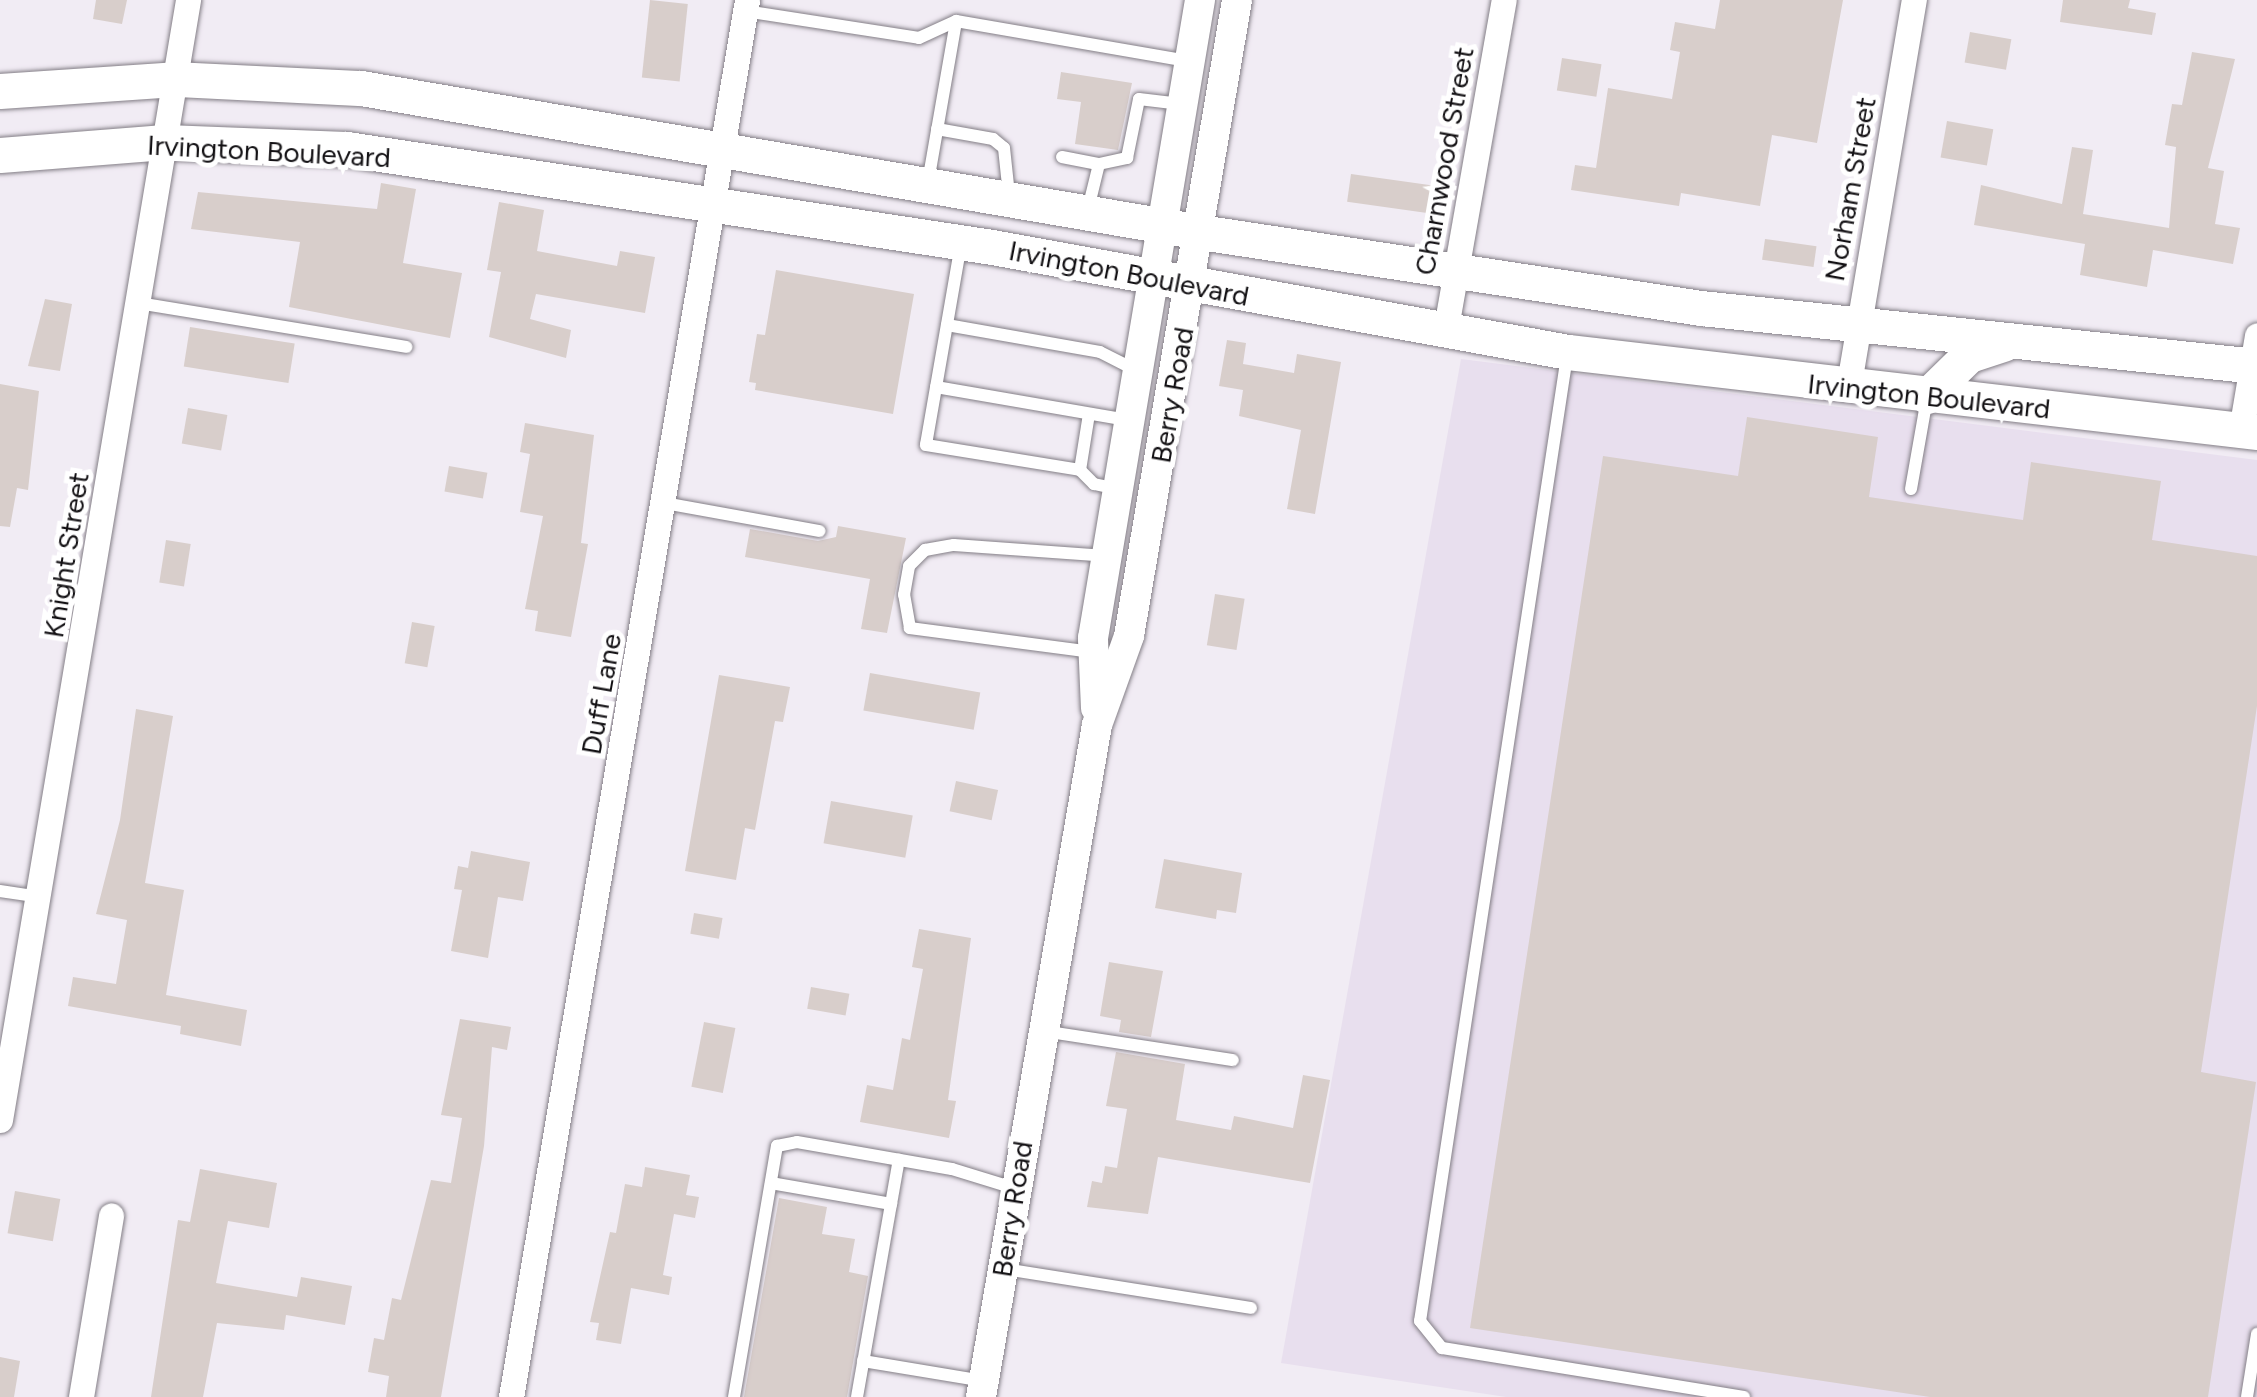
<!DOCTYPE html>
<html>
<head>
<meta charset="utf-8">
<style>
	body { margin:0 }
	#map { position:relative; width:2257px; height:1397px; overflow:hidden; background:#f1ecf4; font-family:Figtree,sans-serif }
	div>[style] { position:absolute }
	[style*='--x'] { left:calc(var(--x)*1px); top:calc(var(--y)*1px); width:calc(var(--w)*1px); rotate:calc(var(--a)*1deg) }
	.built>* { inset:0; background:#e8dfee }
	.building>* { inset:0; background:#d8cecb; transform-origin:0 0 }
	.roads { filter:drop-shadow(0 0 2px #837e86) drop-shadow(0 0 2px #837e86) }
	.service>* { height:12px; margin:-6px; padding:0 6px; transform-origin:6px; border-radius:6px; background:#fff }
	.minor>* { height:25px; margin:-12.5px; padding:0 12.5px; transform-origin:12.5px; border-radius:12.5px; background:#fff }
	.tertiary>* { height:30px; margin:-15px; padding:0 15px; transform-origin:15px; border-radius:15px; background:#fff }
	.secondary>* { height:35px; margin:-17.5px; padding:0 17.5px; transform-origin:17.5px; border-radius:17.5px; background:#fff }
	span { translate:-50% -50%; white-space:nowrap; text-align:center; line-height:1.15; -webkit-text-stroke:10px #fff; paint-order:stroke }
	.street-label { font-size:28px; color:#131114 }
</style>
</head>
<body>
<div id="map">
	<div class="built">
		<div style="clip-path:polygon(1461px 359px,2257px 460px,2257px 1397px,1506px 1397px,1281px 1363px)"></div>
	</div>
	<div class="building">
		<div style="clip-path:polygon(96px 0,127px 0,122px 24px,93px 19px)"></div>
		<div style="left:650px;top:0;width:38px;height:78px;rotate:6deg"></div>
		<div style="clip-path:polygon(1720px 0,1843px 0,1817px 143px,1772px 135px,1760px 206px,1681px 193px,1679px 206px,1571px 190px,1575px 165px,1596px 168px,1608px 88px,1672px 99px,1680px 52px,1670px 50px,1675px 22px,1715px 29px)"></div>
		<div style="clip-path:polygon(2063px 0,2130px 0,2128px 8px,2156px 13px,2152px 35px,2060px 22px)"></div>
		<div style="left:1970px;top:32px;width:42px;height:31px;rotate:10deg"></div>
		<div style="clip-path:polygon(2192px 52px,2235px 59px,2208px 168px,2224px 171px,2215px 224px,2240px 228px,2233px 264px,2153px 250px,2147px 287px,2080px 275px,2085px 244px,1974px 225px,1981px 185px,2062px 204px,2072px 147px,2093px 150px,2083px 214px,2169px 228px,2176px 147px,2165px 145px,2172px 104px,2182px 105px)"></div>
		<div style="left:1562px;top:58px;width:40px;height:33px;rotate:9deg"></div>
		<div style="clip-path:polygon(1061px 72px,1132px 83px,1118px 150px,1075px 144px,1081px 102px,1057px 99px)"></div>
		<div style="left:1947px;top:121px;width:47px;height:37px;rotate:10deg"></div>
		<div style="left:1351px;top:174px;width:97px;height:28px;rotate:8deg"></div>
		<div style="clip-path:polygon(381px 183px,416px 189px,403px 263px,462px 273px,450px 338px,289px 307px,300px 242px,191px 229px,198px 192px,377px 209px)"></div>
		<div style="clip-path:polygon(499px 202px,544px 210px,537px 251px,617px 266px,620px 251px,655px 257px,645px 313px,536px 294px,530px 319px,571px 330px,566px 358px,489px 337px,501px 272px,487px 270px)"></div>
		<div style="left:1765px;top:239px;width:52px;height:21px;rotate:8deg"></div>
		<div style="clip-path:polygon(776px 270px,914px 294px,893px 414px,755px 390px,756px 383px,749px 382px,757px 334px,765px 335px)"></div>
		<div style="clip-path:polygon(45px 299px,72px 304px,60px 371px,28px 366px)"></div>
		<div style="left:190px;top:327px;width:106px;height:40px;rotate:9deg"></div>
		<div style="clip-path:polygon(1227px 340px,1246px 343px,1243px 364px,1294px 373px,1297px 354px,1341px 362px,1315px 514px,1287px 509px,1301px 430px,1239px 416px,1243px 390px,1219px 386px)"></div>
		<div style="clip-path:polygon(0 384px,39px 391px,28px 490px,17px 488px,10px 527px,0 526px)"></div>
		<div style="left:188px;top:408px;width:40px;height:36px;rotate:10deg"></div>
		<div style="clip-path:polygon(1747px 417px,1878px 437px,1869px 497px,2023px 520px,2031px 462px,2161px 481px,2152px 540px,2257px 556px,2257px 706px,2201px 1072px,2256px 1082px,2208px 1397px,1930px 1397px,1470px 1328px,1603px 456px,1738px 476px)"></div>
		<div style="clip-path:polygon(525px 423px,594px 435px,581px 543px,588px 544px,571px 637px,535px 631px,538px 611px,525px 609px,543px 516px,520px 512px,530px 454px,520px 452px)"></div>
		<div style="left:449px;top:466px;width:39px;height:26px;rotate:10deg"></div>
		<div style="clip-path:polygon(838px 526px,906px 538px,887px 633px,861px 629px,870px 579px,745px 557px,750px 529px,818px 541px,836px 537px)"></div>
		<div style="left:166px;top:540px;width:25px;height:43px;rotate:9deg"></div>
		<div style="left:1215px;top:594px;width:30px;height:52px;rotate:9deg"></div>
		<div style="left:412px;top:622px;width:23px;height:42px;rotate:10deg"></div>
		<div style="left:870px;top:673px;width:112px;height:38px;rotate:10deg"></div>
		<div style="clip-path:polygon(719px 675px,790px 687px,783px 722px,775px 721px,755px 830px,745px 828px,736px 880px,685px 871px)"></div>
		<div style="clip-path:polygon(136px 709px,173px 716px,145px 883px,184px 890px,166px 995px,247px 1010px,241px 1046px,180px 1034px,181px 1026px,68px 1006px,73px 977px,116px 984px,127px 920px,96px 914px,120px 820px)"></div>
		<div style="left:956px;top:781px;width:43px;height:31px;rotate:12deg"></div>
		<div style="left:831px;top:801px;width:83px;height:43px;rotate:10deg"></div>
		<div style="clip-path:polygon(471px 851px,530px 862px,523px 901px,498px 897px,488px 958px,451px 951px,462px 890px,454px 889px,458px 866px,468px 868px)"></div>
		<div style="clip-path:polygon(1164px 859px,1242px 873px,1236px 913px,1217px 910px,1216px 919px,1155px 908px)"></div>
		<div style="left:694px;top:913px;width:29px;height:21px;rotate:10deg"></div>
		<div style="clip-path:polygon(919px 929px,971px 938px,948px 1100px,956px 1101px,949px 1138px,860px 1122px,867px 1085px,893px 1090px,902px 1038px,910px 1040px,923px 969px,912px 967px)"></div>
		<div style="clip-path:polygon(1109px 962px,1163px 971px,1151px 1037px,1119px 1032px,1121px 1020px,1100px 1016px)"></div>
		<div style="left:811px;top:987px;width:39px;height:22px;rotate:10deg"></div>
		<div style="clip-path:polygon(460px 1019px,511px 1027px,507px 1050px,492px 1047px,484px 1146px,441px 1397px,386px 1397px,389px 1376px,368px 1372px,374px 1338px,384px 1340px,392px 1298px,401px 1300px,431px 1180px,451px 1183px,462px 1118px,441px 1115px)"></div>
		<div style="left:704px;top:1022px;width:32px;height:66px;rotate:11deg"></div>
		<div style="clip-path:polygon(1116px 1052px,1185px 1064px,1176px 1120px,1231px 1130px,1234px 1116px,1293px 1128px,1303px 1075px,1330px 1080px,1310px 1183px,1158px 1157px,1148px 1214px,1087px 1207px,1092px 1181px,1102px 1183px,1105px 1166px,1117px 1168px,1127px 1109px,1106px 1106px)"></div>
		<div style="clip-path:polygon(645px 1167px,690px 1175px,686px 1195px,699px 1197px,695px 1218px,674px 1214px,663px 1275px,672px 1277px,669px 1295px,631px 1288px,621px 1344px,596px 1340px,599px 1323px,590px 1322px,610px 1232px,616px 1233px,625px 1184px,642px 1187px)"></div>
		<div style="clip-path:polygon(200px 1169px,277px 1183px,269px 1228px,228px 1221px,216px 1283px,297px 1297px,301px 1277px,352px 1286px,345px 1325px,286px 1315px,284px 1330px,217px 1323px,203px 1397px,151px 1397px,178px 1220px,190px 1222px)"></div>
		<div style="left:15px;top:1191px;width:46px;height:43px;rotate:10deg"></div>
		<div style="clip-path:polygon(779px 1198px,827px 1207px,822px 1234px,855px 1239px,849px 1272px,868px 1276px,847px 1397px,744px 1397px)"></div>
		<div style="clip-path:polygon(0 1357px,20px 1361px,14px 1397px,0 1397px)"></div>
	</div>
	<div class="roads">
		<div class="service">
			<div style="--x:745;--y:11;--w:176;--a:8.8"></div>
			<div style="--x:919;--y:38;--w:41;--a:-24.7"></div>
			<div style="--x:956;--y:21;--w:235;--a:9.8"></div>
			<div style="--x:937;--y:129;--w:57;--a:10.1"></div>
			<div style="--x:993;--y:139;--w:14;--a:39"></div>
			<div style="--x:1004;--y:148;--w:47;--a:83.9"></div>
			<div style="--x:1062;--y:157;--w:38;--a:11"></div>
			<div style="--x:928;--y:182;--w:163;--a:-80.1"></div>
			<div style="--x:1088;--y:209;--w:46;--a:-76.3"></div>
			<div style="--x:1099;--y:164;--w:29;--a:-12"></div>
			<div style="--x:1127;--y:158;--w:60;--a:-78.5"></div>
			<div style="--x:1139;--y:99;--w:42;--a:6.8"></div>
			<div style="--x:961;--y:244;--w:204;--a:99.9"></div>
			<div style="--x:926;--y:445;--w:156;--a:9.2"></div>
			<div style="--x:138;--y:303;--w:272;--a:9.3"></div>
			<div style="--x:947;--y:325;--w:155;--a:10"></div>
			<div style="--x:1100;--y:352;--w:39;--a:27"></div>
			<div style="--x:1567;--y:356;--w:976;--a:98.66"></div>
			<div style="--x:1420;--y:1321;--w:35;--a:51"></div>
			<div style="--x:1442;--y:1348;--w:306;--a:9.2"></div>
			<div style="--x:936;--y:387;--w:194;--a:9.8"></div>
			<div style="--x:1089;--y:414;--w:57;--a:99.1"></div>
			<div style="--x:1080;--y:470;--w:20;--a:45"></div>
			<div style="--x:1094;--y:484;--w:24;--a:12"></div>
			<div style="--x:1911;--y:489;--w:92;--a:-80"></div>
			<div style="--x:664;--y:503;--w:158;--a:10.2"></div>
			<div style="--x:1092;--y:652;--w:184;--a:-172.5"></div>
			<div style="--x:910;--y:628;--w:34;--a:-100"></div>
			<div style="--x:904;--y:595;--w:29;--a:-80"></div>
			<div style="--x:909;--y:566;--w:23;--a:-45"></div>
			<div style="--x:925;--y:550;--w:29;--a:-10"></div>
			<div style="--x:954;--y:545;--w:152;--a:4.1"></div>
			<div style="--x:0;--y:891;--w:40;--a:8.5"></div>
			<div style="--x:1043;--y:1031;--w:192;--a:8.7"></div>
			<div style="--x:771;--y:1183;--w:122;--a:9.9"></div>
			<div style="--x:1005;--y:1269;--w:249;--a:9"></div>
			<div style="--x:863;--y:1361;--w:123;--a:9.4"></div>
			<div style="--x:734;--y:1397;--w:255;--a:-80.3"></div>
			<div style="--x:777;--y:1146;--w:20;--a:-11"></div>
			<div style="--x:797;--y:1142;--w:157;--a:9.9"></div>
			<div style="--x:952;--y:1169;--w:68;--a:17.1"></div>
			<div style="--x:857;--y:1397;--w:241;--a:-80"></div>
			<div style="--x:2247;--y:1397;--w:64;--a:-81"></div>
		</div>
		<div class="minor">
			<div style="--x:1445;--y:333;--w:338;--a:-80"></div>
			<div style="--x:1848;--y:389;--w:395;--a:-80.4"></div>
			<div style="--x:2241;--y:430;--w:96;--a:-80.4"></div>
			<div style="--x:0;--y:1120;--w:1136;--a:-80.47"></div>
			<div style="--x:81;--y:1397;--w:184;--a:-80.6"></div>
			<div style="--x:511;--y:1397;--w:1417;--a:-80.41"></div>
		</div>
		<div class="tertiary">
			<div style="--x:1096;--y:708;--w:70;--a:-92.5"></div>
			<div style="--x:1093;--y:638;--w:647;--a:-80.48"></div>
			<div style="--x:981;--y:1397;--w:682;--a:-80.21"></div>
			<div style="--x:1097;--y:725;--w:95;--a:-70.2"></div>
			<div style="--x:1129;--y:636;--w:645;--a:-80.36"></div>
		</div>
		<div class="secondary">
			<div style="--x:0;--y:91;--w:175;--a:-3.9"></div>
			<div style="--x:175;--y:79;--w:186;--a:2.8"></div>
			<div style="--x:361;--y:88;--w:851;--a:9.74"></div>
			<div style="--x:1200;--y:232;--w:507;--a:8.63"></div>
			<div style="--x:1701;--y:308;--w:559;--a:5.96"></div>
			<div style="--x:0;--y:155;--w:165;--a:-4.5"></div>
			<div style="--x:164;--y:142;--w:183;--a:2.2"></div>
			<div style="--x:347;--y:149;--w:652;--a:8.64"></div>
			<div style="--x:992;--y:247;--w:585;--a:10.33"></div>
			<div style="--x:1568;--y:352;--w:694;--a:6.62"></div>
			<div style="--x:1927;--y:396;--w:59;--a:-44.3"></div>
			<div style="--x:1969;--y:355;--w:36;--a:-18"></div>
		</div>
	</div>
	<div class="street-label">
		<span style="left:269px;top:151px;rotate:3deg">Irvington Boulevard</span>
		<span style="left:1444px;top:161px;rotate:-80deg">Charnwood Street</span>
		<span style="left:1850px;top:189px;rotate:-80deg">Norham Street</span>
		<span style="left:1129px;top:273px;rotate:11deg">Irvington Boulevard</span>
		<span style="left:1172px;top:395px;rotate:-80deg">Berry Road</span>
		<span style="left:1929px;top:396px;rotate:6deg">Irvington Boulevard</span>
		<span style="left:66px;top:555px;rotate:-81deg">Knight Street</span>
		<span style="left:601px;top:694px;rotate:-80deg">Duff Lane</span>
		<span style="left:1012px;top:1209px;rotate:-81deg">Berry Road</span>
	</div>
</div>
</body>
</html>
